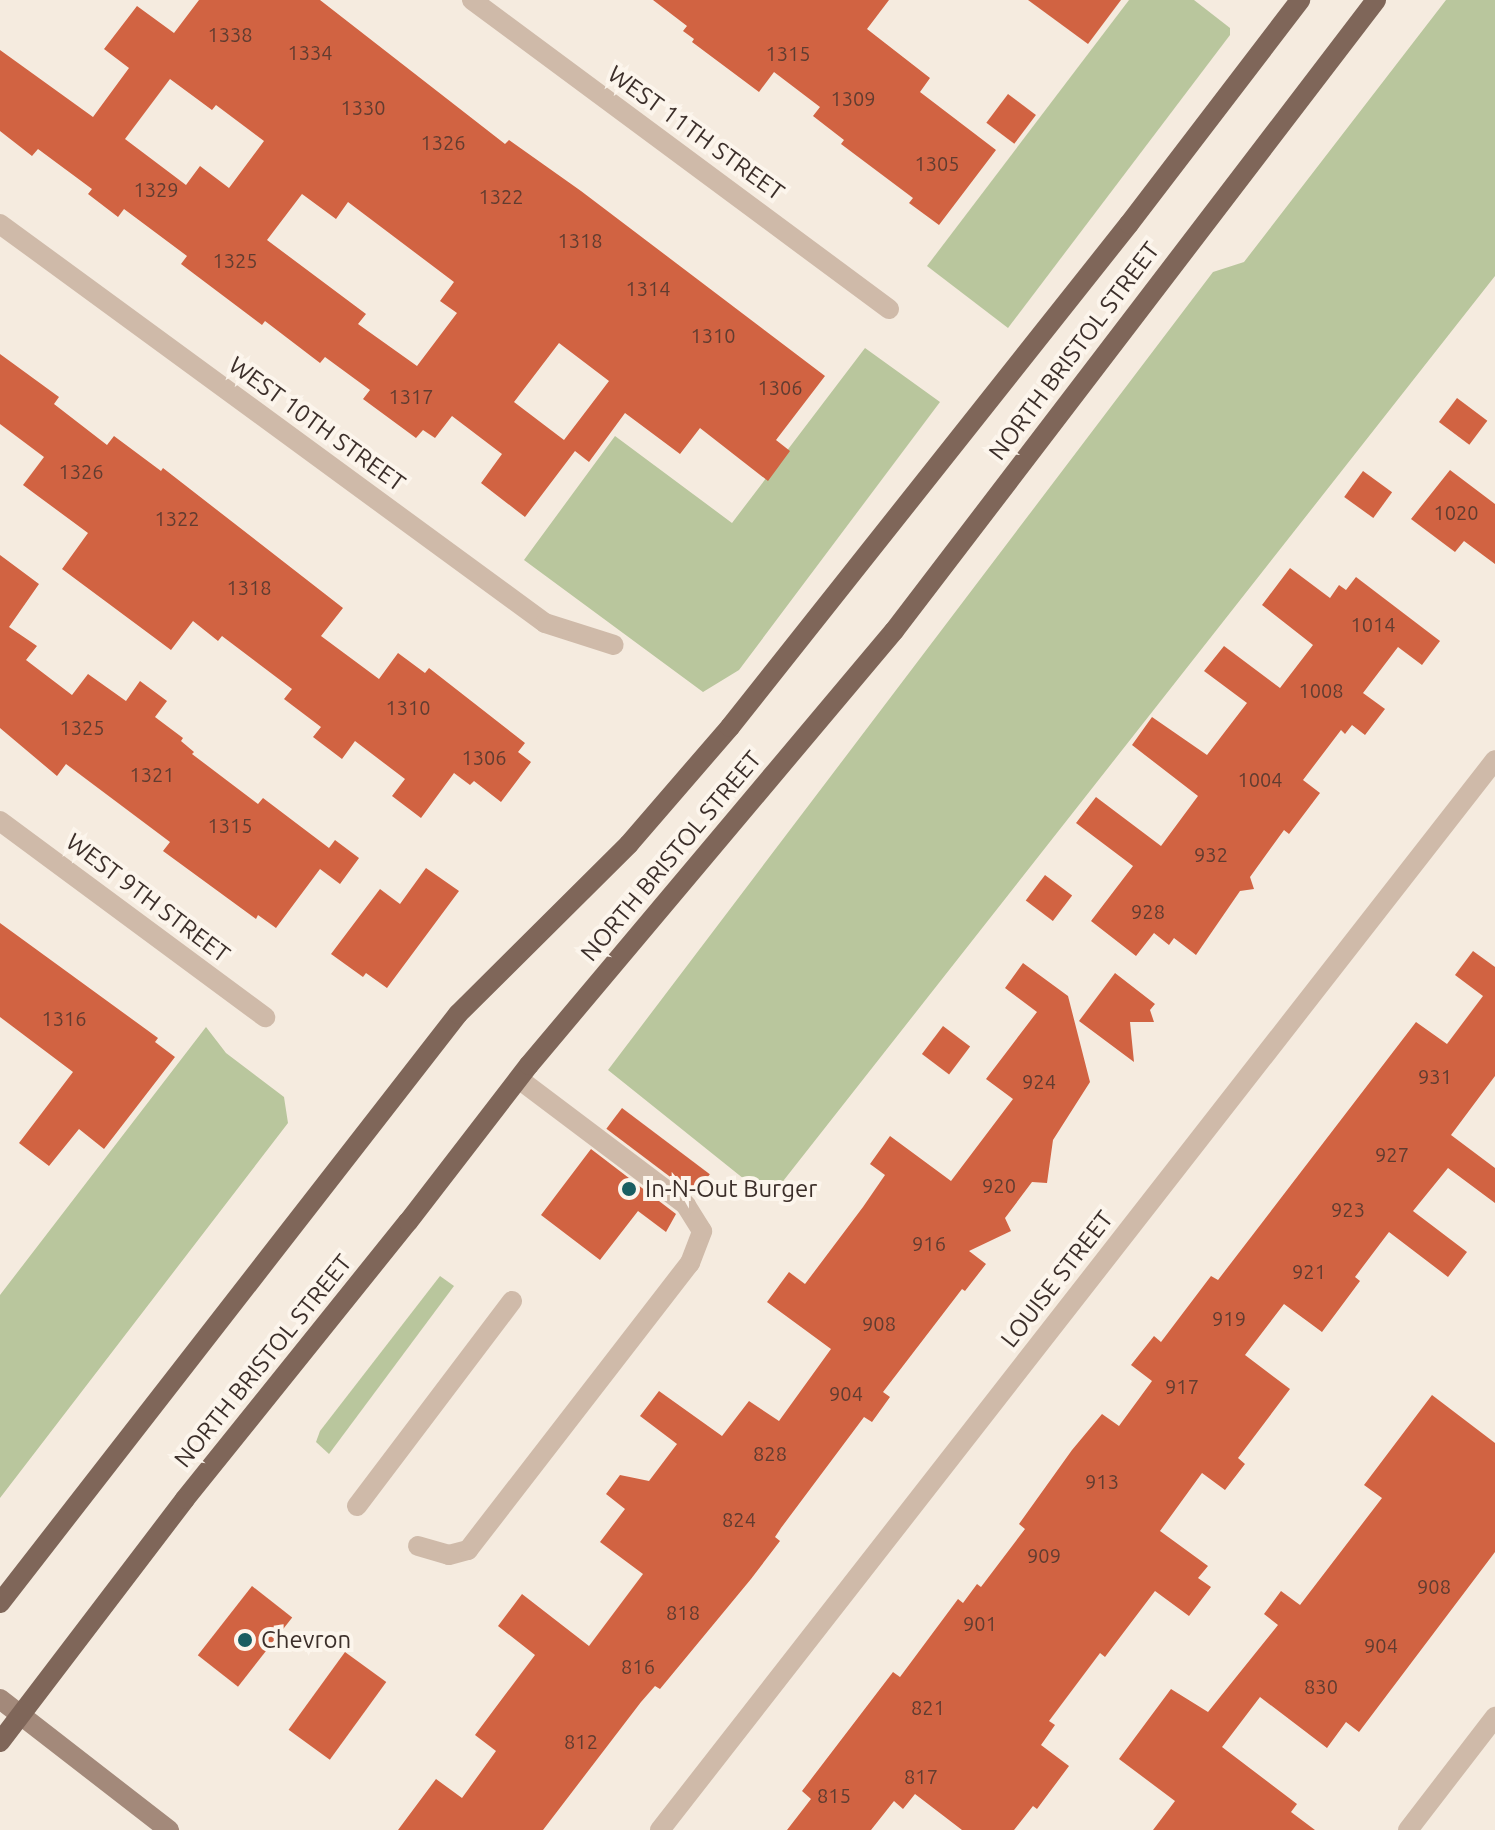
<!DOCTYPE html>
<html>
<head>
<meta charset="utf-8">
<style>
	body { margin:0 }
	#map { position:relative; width:1495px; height:1830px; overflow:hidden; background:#f5ebdf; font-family:Ubuntu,sans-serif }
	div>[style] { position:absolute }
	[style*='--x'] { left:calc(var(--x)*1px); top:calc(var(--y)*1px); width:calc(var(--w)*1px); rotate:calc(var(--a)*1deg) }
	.green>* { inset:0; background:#b9c69d }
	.building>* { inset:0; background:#d16342; transform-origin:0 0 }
	.service>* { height:20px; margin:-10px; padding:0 10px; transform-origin:10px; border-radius:10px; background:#cfbaa9 }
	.minor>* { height:20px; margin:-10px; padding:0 10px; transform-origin:10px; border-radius:10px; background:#cfbaa9 }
	.secondary>* { height:20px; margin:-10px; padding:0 10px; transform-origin:10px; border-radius:10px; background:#a3897a }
	.primary>* { height:20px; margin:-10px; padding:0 10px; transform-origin:10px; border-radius:10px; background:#7f6659 }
	.dots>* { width:22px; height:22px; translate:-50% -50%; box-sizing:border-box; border:4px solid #fcf5ec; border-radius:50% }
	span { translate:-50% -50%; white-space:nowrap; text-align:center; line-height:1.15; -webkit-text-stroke:8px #fcf5ec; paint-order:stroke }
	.number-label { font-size:20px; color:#613c30 }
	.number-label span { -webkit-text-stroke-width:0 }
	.street-label { font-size:24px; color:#3c2f2a }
	.poi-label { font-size:24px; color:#3c2f2a }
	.left { translate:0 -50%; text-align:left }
</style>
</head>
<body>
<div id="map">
	<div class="green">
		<div style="clip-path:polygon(1129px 0,1194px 0,1230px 28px,1230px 35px,1008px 328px,927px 266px)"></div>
		<div style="clip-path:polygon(1446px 0,1495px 0,1495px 276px,769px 1199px,608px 1070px,1213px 272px,1244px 262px)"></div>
		<div style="clip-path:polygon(865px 348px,940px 402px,739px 670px,703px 692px,524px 560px,615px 436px,732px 523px)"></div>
		<div style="clip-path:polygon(206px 1027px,226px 1053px,284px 1097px,288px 1123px,0 1498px,0 1295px)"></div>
		<div style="clip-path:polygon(440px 1276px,454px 1286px,329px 1454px,316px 1442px,320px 1431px)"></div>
	</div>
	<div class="building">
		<div style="clip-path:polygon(evenodd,199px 0,320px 0,505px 144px,509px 140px,581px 191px,825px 376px,776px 440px,790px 451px,768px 481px,700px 428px,680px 454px,625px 413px,589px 462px,575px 451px,525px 517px,481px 483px,502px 454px,452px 416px,435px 438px,423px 430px,416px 438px,363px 399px,370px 390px,325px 357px,320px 363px,265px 321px,262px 325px,181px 264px,187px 256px,124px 209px,118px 217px,88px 194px,92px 189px,38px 149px,32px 156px,0 131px,0 50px,93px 117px,129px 68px,104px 49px,137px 6px,174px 33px,199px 0,170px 79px,212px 110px,216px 105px,264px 141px,229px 188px,200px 166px,186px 185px,125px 139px,170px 79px,199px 0,302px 194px,336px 219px,348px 202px,454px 282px,440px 301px,457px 313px,417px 366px,358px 324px,366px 314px,267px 240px,302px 194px,199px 0,559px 343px,609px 381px,564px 440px,514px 402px,559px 343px)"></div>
		<div style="clip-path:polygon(653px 0,889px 0,867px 29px,930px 78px,920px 92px,996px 150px,939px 225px,909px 203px,913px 198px,841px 144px,844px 140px,813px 116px,820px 107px,774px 72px,759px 92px,692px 42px,694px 39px,683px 31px,687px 26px)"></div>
		<div style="clip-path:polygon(1028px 0,1121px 0,1088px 44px)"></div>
		<div style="left:1008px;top:94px;width:35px;height:36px;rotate:37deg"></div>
		<div style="clip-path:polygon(0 354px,59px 397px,54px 404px,107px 445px,114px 436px,161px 471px,163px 468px,343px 608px,321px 636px,379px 679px,398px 653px,425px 673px,429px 668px,525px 743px,518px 752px,531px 762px,501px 802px,474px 781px,470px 785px,454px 773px,421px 818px,392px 796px,405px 779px,355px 741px,342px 759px,313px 737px,321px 727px,284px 699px,292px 689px,222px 636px,218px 641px,193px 621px,171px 650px,62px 569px,88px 533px,23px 485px,44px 457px,0 424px)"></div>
		<div style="left:1457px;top:398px;width:38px;height:30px;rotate:37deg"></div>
		<div style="clip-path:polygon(1450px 470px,1495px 504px,1495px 564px,1464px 541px,1455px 552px,1411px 519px)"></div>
		<div style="left:1363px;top:471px;width:36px;height:32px;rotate:36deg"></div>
		<div style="clip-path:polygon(0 555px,39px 584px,9px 627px,37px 646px,26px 660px,72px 695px,88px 674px,126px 701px,140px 681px,167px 701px,155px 717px,183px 738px,181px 741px,194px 752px,192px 754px,258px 804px,263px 798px,329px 848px,335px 840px,359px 858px,340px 884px,320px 869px,276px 928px,258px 915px,256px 919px,163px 851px,170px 842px,66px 764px,57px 776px,0 728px)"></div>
		<div style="clip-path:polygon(1290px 568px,1330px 598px,1339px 585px,1346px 590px,1356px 577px,1440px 641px,1422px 665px,1398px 647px,1363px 693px,1385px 709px,1365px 735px,1352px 725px,1345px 734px,1341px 730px,1303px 780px,1320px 793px,1289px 834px,1284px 830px,1250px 877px,1254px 889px,1240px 891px,1196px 955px,1174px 938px,1169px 945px,1154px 933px,1136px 956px,1091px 921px,1133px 866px,1076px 823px,1096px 797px,1161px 846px,1198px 796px,1132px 745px,1152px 717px,1207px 755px,1247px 703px,1204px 671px,1224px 646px,1280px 688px,1313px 645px,1262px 605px)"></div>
		<div style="clip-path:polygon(426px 868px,459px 891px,387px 988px,366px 973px,363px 977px,331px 954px,380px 889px,400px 904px)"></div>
		<div style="left:1045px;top:875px;width:34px;height:32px;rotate:37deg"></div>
		<div style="clip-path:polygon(0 923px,158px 1038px,155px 1042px,175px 1057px,104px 1149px,79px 1129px,49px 1166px,19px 1143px,73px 1072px,0 1017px)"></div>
		<div style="clip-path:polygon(1473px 951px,1495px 967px,1495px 1076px,1451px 1135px,1495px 1168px,1495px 1203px,1448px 1168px,1413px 1211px,1467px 1252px,1448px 1277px,1389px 1232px,1355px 1277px,1360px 1281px,1322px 1332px,1284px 1304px,1245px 1355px,1290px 1389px,1238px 1458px,1245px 1464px,1225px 1490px,1202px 1473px,1160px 1531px,1208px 1566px,1198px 1578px,1211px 1587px,1189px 1616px,1155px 1591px,1105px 1657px,1100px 1653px,1049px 1721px,1055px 1725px,1041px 1745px,1069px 1766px,1037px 1809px,1033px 1806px,1014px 1830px,962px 1830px,915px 1794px,903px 1809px,894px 1801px,871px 1830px,787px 1830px,811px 1799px,802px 1791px,893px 1672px,900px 1677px,958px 1599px,963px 1603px,977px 1584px,981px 1587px,1025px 1529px,1019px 1524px,1072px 1450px,1102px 1414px,1119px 1426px,1152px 1381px,1131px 1365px,1154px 1336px,1161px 1342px,1211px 1276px,1218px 1280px,1416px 1022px,1447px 1044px,1483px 996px,1455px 975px)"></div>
		<div style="clip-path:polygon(1023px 963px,1068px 996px,1090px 1082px,1053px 1140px,1047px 1183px,1032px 1182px,1005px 1218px,1011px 1231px,969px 1251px,986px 1264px,965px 1291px,962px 1289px,883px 1392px,890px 1397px,872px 1422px,864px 1417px,781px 1528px,775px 1537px,780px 1541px,751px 1579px,660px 1689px,655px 1686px,641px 1702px,543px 1830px,398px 1830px,436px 1779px,462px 1798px,496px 1751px,475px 1735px,535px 1655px,498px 1626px,522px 1594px,589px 1646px,643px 1574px,600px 1542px,625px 1509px,606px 1494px,620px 1475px,649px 1481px,677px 1444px,640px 1416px,659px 1391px,722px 1436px,749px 1401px,779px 1421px,831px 1349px,767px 1302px,789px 1272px,805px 1284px,863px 1207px,885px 1175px,870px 1164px,890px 1136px,951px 1181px,1013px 1099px,986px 1079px,1037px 1012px,1005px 988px)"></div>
		<div style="clip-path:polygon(1115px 973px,1155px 1004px,1150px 1010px,1154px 1022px,1130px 1022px,1134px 1062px,1079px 1021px)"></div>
		<div style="left:943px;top:1026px;width:34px;height:35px;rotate:37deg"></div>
		<div style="left:622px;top:1108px;width:110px;height:26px;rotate:37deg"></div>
		<div style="clip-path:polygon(591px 1149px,676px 1214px,666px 1232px,638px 1211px,600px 1260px,541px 1215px)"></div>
		<div style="clip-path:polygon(1432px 1395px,1495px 1443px,1495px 1552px,1359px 1732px,1346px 1722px,1327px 1748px,1260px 1697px,1222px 1747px,1297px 1804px,1291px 1812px,1315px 1830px,1153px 1830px,1175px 1801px,1119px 1759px,1171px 1689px,1208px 1712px,1278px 1625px,1264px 1614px,1281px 1591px,1300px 1605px,1382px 1498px,1364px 1485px)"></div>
		<div style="left:252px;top:1586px;width:51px;height:88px;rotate:38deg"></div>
		<div style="left:345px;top:1652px;width:51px;height:96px;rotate:36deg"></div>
	</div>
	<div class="service">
		<div style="--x:357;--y:1506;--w:257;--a:-52.9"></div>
		<div style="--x:418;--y:1546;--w:32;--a:16"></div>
		<div style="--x:449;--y:1555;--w:20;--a:-15"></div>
		<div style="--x:468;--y:1550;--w:363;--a:-52.3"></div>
		<div style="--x:690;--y:1263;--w:34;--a:-69"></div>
		<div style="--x:702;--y:1231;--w:31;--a:-122"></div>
		<div style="--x:686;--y:1205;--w:209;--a:-143"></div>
	</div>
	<div class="minor">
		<div style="--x:472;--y:0;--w:519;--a:36.54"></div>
		<div style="--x:0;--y:224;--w:675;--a:36.21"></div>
		<div style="--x:545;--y:623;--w:72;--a:17.7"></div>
		<div style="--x:0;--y:821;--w:330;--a:36.5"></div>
		<div style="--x:660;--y:1830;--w:1357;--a:-52.03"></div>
		<div style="--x:1408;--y:1830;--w:143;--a:-52.4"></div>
	</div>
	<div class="secondary">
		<div style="--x:0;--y:1699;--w:214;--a:37.8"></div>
	</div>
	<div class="primary">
		<div style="--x:0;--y:1603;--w:746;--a:-52.13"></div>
		<div style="--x:458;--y:1014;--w:241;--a:-44.8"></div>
		<div style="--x:629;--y:844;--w:155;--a:-49.2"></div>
		<div style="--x:730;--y:727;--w:642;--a:-51.58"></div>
		<div style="--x:1129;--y:224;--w:282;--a:-52.6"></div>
		<div style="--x:0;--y:1742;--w:305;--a:-52.7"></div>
		<div style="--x:185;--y:1499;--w:356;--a:-51.2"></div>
		<div style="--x:408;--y:1222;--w:198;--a:-52.4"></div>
		<div style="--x:529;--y:1065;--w:567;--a:-49.94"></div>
		<div style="--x:894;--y:631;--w:794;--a:-52.62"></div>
	</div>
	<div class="dots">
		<div style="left:629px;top:1189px;background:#1a5e62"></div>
		<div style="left:245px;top:1640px;background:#1a5e62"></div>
	</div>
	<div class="number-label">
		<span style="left:230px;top:34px">1338</span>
		<span style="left:310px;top:52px">1334</span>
		<span style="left:788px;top:53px">1315</span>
		<span style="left:853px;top:98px">1309</span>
		<span style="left:363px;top:107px">1330</span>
		<span style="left:443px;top:142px">1326</span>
		<span style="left:937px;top:163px">1305</span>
		<span style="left:156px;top:189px">1329</span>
		<span style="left:501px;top:196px">1322</span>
		<span style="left:580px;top:240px">1318</span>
		<span style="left:235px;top:260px">1325</span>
		<span style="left:648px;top:288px">1314</span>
		<span style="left:713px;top:335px">1310</span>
		<span style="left:780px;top:387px">1306</span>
		<span style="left:411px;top:396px">1317</span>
		<span style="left:81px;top:471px">1326</span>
		<span style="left:1456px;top:512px">1020</span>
		<span style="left:177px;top:518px">1322</span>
		<span style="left:249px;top:587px">1318</span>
		<span style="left:1373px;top:624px">1014</span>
		<span style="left:1321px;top:690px">1008</span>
		<span style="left:408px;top:707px">1310</span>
		<span style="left:82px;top:727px">1325</span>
		<span style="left:484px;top:757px">1306</span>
		<span style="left:152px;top:774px">1321</span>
		<span style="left:1260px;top:779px">1004</span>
		<span style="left:230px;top:825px">1315</span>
		<span style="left:1211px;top:854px">932</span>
		<span style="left:1148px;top:911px">928</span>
		<span style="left:64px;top:1018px">1316</span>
		<span style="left:1435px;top:1076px">931</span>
		<span style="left:1039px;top:1081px">924</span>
		<span style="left:1392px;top:1154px">927</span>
		<span style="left:999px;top:1185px">920</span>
		<span style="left:1348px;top:1209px">923</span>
		<span style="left:929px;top:1243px">916</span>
		<span style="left:1309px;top:1271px">921</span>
		<span style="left:1229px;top:1318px">919</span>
		<span style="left:879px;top:1323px">908</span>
		<span style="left:1182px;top:1386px">917</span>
		<span style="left:846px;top:1393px">904</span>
		<span style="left:770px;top:1453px">828</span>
		<span style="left:1102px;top:1481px">913</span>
		<span style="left:739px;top:1519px">824</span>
		<span style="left:1044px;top:1555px">909</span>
		<span style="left:1434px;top:1586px">908</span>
		<span style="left:683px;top:1612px">818</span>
		<span style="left:980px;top:1623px">901</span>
		<span style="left:1381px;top:1645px">904</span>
		<span style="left:638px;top:1666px">816</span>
		<span style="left:1321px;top:1686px">830</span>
		<span style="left:928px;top:1707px">821</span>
		<span style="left:581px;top:1741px">812</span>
		<span style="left:921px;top:1776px">817</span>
		<span style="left:834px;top:1795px">815</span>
	</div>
	<div class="street-label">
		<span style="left:696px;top:133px;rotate:36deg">WEST 11TH STREET</span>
		<span style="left:1074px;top:351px;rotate:-53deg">NORTH BRISTOL STREET</span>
		<span style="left:317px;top:424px;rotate:36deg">WEST 10TH STREET</span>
		<span style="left:671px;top:856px;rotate:-50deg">NORTH BRISTOL STREET</span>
		<span style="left:148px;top:898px;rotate:37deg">WEST 9TH STREET</span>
		<span style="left:1057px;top:1279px;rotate:-52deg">LOUISE STREET</span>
		<span style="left:263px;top:1361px;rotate:-51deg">NORTH BRISTOL STREET</span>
	</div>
	<div class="poi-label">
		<span class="left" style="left:645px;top:1189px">In-N-Out Burger</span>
		<span class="left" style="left:261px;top:1640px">Chevron</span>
	</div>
</div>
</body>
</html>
